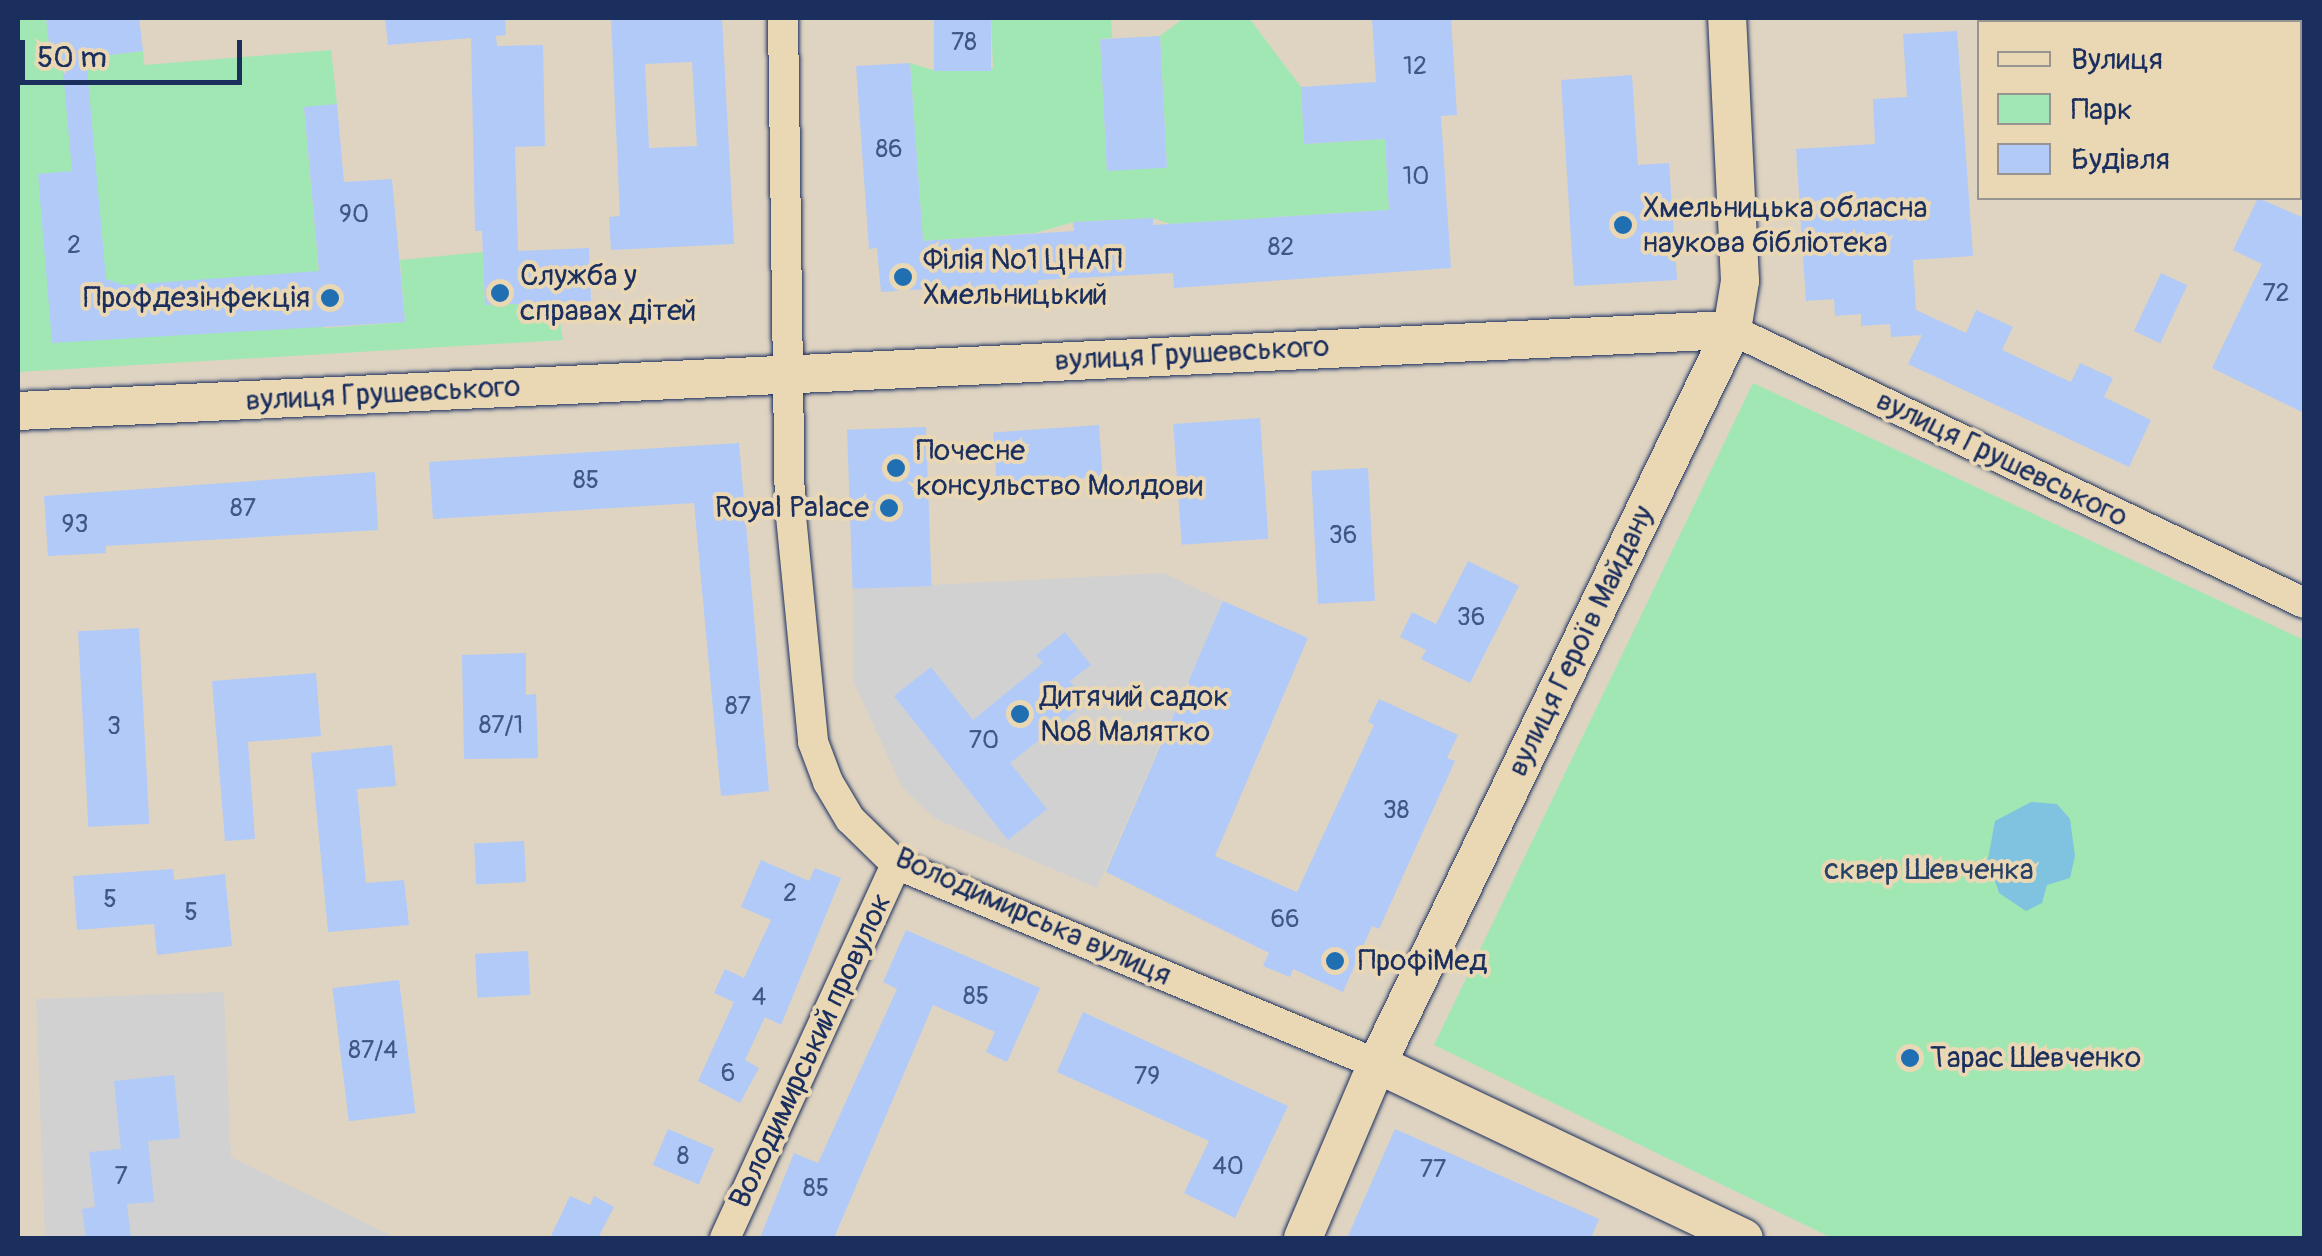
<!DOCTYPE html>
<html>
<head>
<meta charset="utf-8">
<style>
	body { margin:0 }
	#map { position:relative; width:2322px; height:1256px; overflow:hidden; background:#dfd4c2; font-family:Pangolin,sans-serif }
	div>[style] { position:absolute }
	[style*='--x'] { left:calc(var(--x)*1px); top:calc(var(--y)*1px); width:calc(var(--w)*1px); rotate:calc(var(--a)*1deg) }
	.built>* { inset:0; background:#d1d1d2 }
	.green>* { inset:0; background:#a0e7b4; transform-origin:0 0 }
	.water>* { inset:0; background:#7fc3e0 }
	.building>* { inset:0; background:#b1caf8; transform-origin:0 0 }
	.roads { filter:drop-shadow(0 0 2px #1b2f5e) drop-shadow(0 0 2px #1b2f5e) }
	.minor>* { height:30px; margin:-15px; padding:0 15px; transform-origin:15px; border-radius:15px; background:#ead7b4 }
	.tertiary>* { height:38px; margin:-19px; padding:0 19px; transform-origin:19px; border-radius:19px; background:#ead7b4 }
	.dots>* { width:28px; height:28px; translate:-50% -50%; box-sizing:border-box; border:5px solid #ead7b4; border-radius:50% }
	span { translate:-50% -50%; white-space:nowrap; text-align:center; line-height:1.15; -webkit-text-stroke:8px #ead7b4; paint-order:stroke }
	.number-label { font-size:25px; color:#405684 }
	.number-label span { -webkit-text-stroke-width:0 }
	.poi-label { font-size:30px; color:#1b2f5e }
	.left { translate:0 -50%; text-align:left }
	.right { translate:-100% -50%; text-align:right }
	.street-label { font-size:30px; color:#1b2f5e }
	.park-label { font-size:30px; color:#284167 }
	.frame { position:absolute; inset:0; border:20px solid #1b2f5e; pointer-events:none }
	.legend { position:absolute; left:1977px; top:20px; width:325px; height:180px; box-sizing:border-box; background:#ead7b4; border:2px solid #979492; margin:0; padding:12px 18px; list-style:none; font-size:30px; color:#1b2f5e }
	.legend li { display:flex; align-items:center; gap:20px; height:50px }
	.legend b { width:50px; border:2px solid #979492 }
	.scale { position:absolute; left:20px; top:40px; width:222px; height:45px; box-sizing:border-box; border:5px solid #1b2f5e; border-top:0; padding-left:12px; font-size:30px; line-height:35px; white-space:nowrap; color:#1b2f5e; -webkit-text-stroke:8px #ead7b4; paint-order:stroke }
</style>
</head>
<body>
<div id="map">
	<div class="built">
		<div style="clip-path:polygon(1164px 573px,1223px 601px,1097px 888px,934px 818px,902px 787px,854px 683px,853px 589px)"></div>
		<div style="clip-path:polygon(224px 992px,231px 1157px,396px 1238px,45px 1238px,36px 999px)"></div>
	</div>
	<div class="green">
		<div style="clip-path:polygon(18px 18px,46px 18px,51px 62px,143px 51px,144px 65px,331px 50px,337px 104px,304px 108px,324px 328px,405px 322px,400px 260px,483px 252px,485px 305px,557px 303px,563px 340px,18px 372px)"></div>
		<div style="clip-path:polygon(991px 18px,1111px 18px,1112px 38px,1100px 39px,1107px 171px,1167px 167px,1160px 36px,1184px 18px,1249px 18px,1301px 87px,1304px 144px,1385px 139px,1389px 210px,1170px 224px,1153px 218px,1074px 222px,1035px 233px,923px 241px,910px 63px,937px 71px,993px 68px)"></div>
		<div style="left:2300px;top:24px;width:4px;height:128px;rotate:27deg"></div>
		<div style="clip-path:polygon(1753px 383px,2304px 640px,2304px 1238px,1832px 1238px,1434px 1045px)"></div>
	</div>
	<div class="water">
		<div style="clip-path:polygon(2031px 802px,2057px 804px,2070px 819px,2075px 856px,2070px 878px,2047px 885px,2042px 903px,2026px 911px,1999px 893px,1988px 859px,1995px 821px)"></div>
	</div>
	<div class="building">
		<div style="clip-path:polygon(46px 18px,139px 18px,143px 51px,86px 58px,106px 279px,124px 285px,319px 271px,304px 107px,337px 104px,344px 182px,392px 179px,405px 322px,52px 343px,38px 174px,72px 171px,62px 60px,51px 62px)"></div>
		<div style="clip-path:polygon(385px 18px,505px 18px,506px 35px,496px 36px,497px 46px,543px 45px,545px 146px,515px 147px,518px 251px,589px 248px,591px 301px,485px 305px,482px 231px,475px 231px,471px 38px,388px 45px)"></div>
		<div style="clip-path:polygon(evenodd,611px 18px,722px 18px,734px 244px,611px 250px,609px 217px,620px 216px,611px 18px,692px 62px,697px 146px,649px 148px,645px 64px,692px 62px)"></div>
		<div style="left:934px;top:18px;width:57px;height:53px"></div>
		<div style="clip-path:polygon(1372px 18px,1451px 18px,1457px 115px,1441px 116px,1451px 268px,1174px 288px,1173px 273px,1038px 280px,1038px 289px,927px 296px,927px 289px,881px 292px,877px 248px,869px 249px,856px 66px,910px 63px,923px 241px,1074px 231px,1073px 222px,1153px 218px,1153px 225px,1389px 210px,1385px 139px,1304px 144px,1301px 87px,1376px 82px)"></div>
		<div style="clip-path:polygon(1957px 31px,1973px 256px,1913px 260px,1916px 310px,1966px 333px,1976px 310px,2013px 327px,2002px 350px,2071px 382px,2080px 363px,2113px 378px,2104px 397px,2151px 420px,2129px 467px,1908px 364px,1922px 335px,1891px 337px,1890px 324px,1861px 326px,1861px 314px,1835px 316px,1834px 299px,1806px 301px,1796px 149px,1875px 144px,1873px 99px,1907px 97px,1903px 34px)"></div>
		<div style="left:1160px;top:36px;width:132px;height:60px;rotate:87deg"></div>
		<div style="clip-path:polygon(1632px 75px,1638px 165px,1669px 163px,1677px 280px,1574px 286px,1561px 80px)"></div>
		<div style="clip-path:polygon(2258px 198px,2304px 218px,2304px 413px,2212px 368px,2262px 264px,2233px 250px)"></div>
		<div style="left:2161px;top:273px;width:29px;height:64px;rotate:25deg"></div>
		<div style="left:1260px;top:418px;width:121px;height:87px;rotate:86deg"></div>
		<div style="left:1099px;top:425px;width:52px;height:106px;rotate:86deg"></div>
		<div style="left:926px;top:427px;width:159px;height:79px;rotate:88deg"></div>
		<div style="clip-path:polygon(739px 443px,769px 791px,721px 796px,694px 503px,433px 519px,429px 462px)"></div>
		<div style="left:1368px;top:468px;width:133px;height:57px;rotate:87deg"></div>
		<div style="clip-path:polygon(375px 472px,378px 530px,106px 546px,106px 553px,48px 556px,44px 496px)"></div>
		<div style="clip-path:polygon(1468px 561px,1519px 586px,1470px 683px,1421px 659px,1426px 650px,1400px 637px,1412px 612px,1436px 624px)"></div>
		<div style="clip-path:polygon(1223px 601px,1308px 638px,1215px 856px,1297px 892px,1374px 725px,1368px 722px,1379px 699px,1458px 735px,1447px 758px,1455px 761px,1379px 929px,1372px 926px,1343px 992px,1293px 969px,1290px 977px,1263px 966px,1269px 953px,1106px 872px)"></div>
		<div style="left:139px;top:628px;width:196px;height:61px;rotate:87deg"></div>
		<div style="clip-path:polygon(1065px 632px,1091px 665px,1070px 681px,1087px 702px,1010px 763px,1047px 809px,1008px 840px,894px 696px,931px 667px,973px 720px,1043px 663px,1036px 655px)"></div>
		<div style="clip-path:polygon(526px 653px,526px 695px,536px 694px,538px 758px,464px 759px,462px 655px)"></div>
		<div style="clip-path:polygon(316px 673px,321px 736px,248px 742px,255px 839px,225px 841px,212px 681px)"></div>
		<div style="clip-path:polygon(392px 745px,396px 786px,357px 789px,366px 883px,404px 880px,409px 925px,328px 932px,311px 753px)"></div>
		<div style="left:524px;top:841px;width:41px;height:50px;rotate:87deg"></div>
		<div style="clip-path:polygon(761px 860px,809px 881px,815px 868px,841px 878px,781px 1025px,765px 1017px,745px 1060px,759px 1068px,740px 1103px,698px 1081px,734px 1002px,714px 993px,725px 969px,744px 978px,771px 920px,741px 907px)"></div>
		<div style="clip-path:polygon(173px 869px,174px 880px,225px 874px,232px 946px,157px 955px,154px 924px,77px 930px,73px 876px)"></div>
		<div style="clip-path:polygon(906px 930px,1040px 988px,1007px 1062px,986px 1052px,995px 1032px,933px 1005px,834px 1238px,760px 1238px,794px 1153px,818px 1163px,897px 989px,883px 982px)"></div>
		<div style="left:528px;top:951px;width:44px;height:53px;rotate:87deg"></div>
		<div style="left:399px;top:980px;width:134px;height:67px;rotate:83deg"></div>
		<div style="clip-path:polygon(1083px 1012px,1288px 1106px,1235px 1218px,1184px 1193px,1209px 1141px,1057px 1072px)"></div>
		<div style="clip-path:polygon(174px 1075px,180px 1138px,148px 1141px,154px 1202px,127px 1204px,131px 1238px,86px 1238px,82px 1209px,95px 1207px,89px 1152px,121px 1149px,114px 1081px)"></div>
		<div style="left:668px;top:1129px;width:50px;height:39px;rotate:23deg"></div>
		<div style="clip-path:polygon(1395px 1129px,1599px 1219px,1591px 1238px,1347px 1238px)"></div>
		<div style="clip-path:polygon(570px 1196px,590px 1205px,594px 1196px,614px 1207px,598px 1238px,550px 1238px)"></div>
	</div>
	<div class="roads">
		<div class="minor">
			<div style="--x:783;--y:18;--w:488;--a:89.2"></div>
			<div style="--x:790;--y:506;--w:237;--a:84.4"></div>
			<div style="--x:813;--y:742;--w:43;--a:69.4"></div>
			<div style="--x:828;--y:782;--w:43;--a:59.3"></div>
			<div style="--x:850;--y:819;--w:64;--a:44.4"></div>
			<div style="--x:896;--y:864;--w:521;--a:22.58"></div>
			<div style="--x:1732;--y:330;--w:634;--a:25.51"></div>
			<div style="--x:725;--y:1238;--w:411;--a:-65.4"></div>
		</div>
		<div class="tertiary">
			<div style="--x:18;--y:411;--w:1716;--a:-2.71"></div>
			<div style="--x:1377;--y:1064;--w:406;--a:25.4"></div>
			<div style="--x:1303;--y:1238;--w:189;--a:-67"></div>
			<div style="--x:1377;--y:1064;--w:815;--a:-64.19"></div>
			<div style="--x:1732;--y:330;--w:50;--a:-80.7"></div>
			<div style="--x:1740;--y:281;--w:263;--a:-92.8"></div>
		</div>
	</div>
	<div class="dots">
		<div style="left:1623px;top:225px;background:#1f6fb2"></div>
		<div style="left:903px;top:277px;background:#1f6fb2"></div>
		<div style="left:500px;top:293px;background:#1f6fb2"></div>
		<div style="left:330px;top:298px;background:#1f6fb2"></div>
		<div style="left:896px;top:468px;background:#1f6fb2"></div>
		<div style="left:889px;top:508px;background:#1f6fb2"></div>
		<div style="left:1020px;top:714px;background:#1f6fb2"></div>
		<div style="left:1335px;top:961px;background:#1f6fb2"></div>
		<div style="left:1910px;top:1058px;background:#1f6fb2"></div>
	</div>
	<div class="number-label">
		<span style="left:964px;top:43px">78</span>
		<span style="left:1415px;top:67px">12</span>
		<span style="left:889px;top:150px">86</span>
		<span style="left:1416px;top:177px">10</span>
		<span style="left:354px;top:215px">90</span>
		<span style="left:74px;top:246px">2</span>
		<span style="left:1281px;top:248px">82</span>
		<span style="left:2276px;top:294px">72</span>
		<span style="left:586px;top:481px">85</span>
		<span style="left:243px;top:509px">87</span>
		<span style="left:75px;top:525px">93</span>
		<span style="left:1343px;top:536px">36</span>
		<span style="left:1471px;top:618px">36</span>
		<span style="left:738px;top:707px">87</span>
		<span style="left:501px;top:726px">87/1</span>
		<span style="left:114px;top:727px">3</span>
		<span style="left:984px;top:741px">70</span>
		<span style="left:1396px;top:811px">38</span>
		<span style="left:790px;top:894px">2</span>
		<span style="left:110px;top:900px">5</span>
		<span style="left:191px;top:913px">5</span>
		<span style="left:1285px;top:920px">66</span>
		<span style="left:976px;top:997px">85</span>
		<span style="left:759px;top:998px">4</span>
		<span style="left:373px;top:1051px">87/4</span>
		<span style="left:728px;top:1074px">6</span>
		<span style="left:1147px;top:1077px">79</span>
		<span style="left:683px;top:1157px">8</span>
		<span style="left:1228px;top:1167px">40</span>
		<span style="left:1433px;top:1170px">77</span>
		<span style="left:121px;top:1177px">7</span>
		<span style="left:816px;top:1189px">85</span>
	</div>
	<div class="poi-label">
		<span class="left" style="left:1643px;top:225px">Хмельницька обласна<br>наукова бібліотека</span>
		<span class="left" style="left:923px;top:277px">Філія №1 ЦНАП<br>Хмельницький</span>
		<span class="left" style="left:520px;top:293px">Служба у<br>справах дітей</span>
		<span class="right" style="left:310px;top:298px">Профдезінфекція</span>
		<span class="left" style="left:916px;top:468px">Почесне<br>консульство Молдови</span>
		<span class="right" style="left:869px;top:508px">Royal Palace</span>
		<span class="left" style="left:1040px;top:714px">Дитячий садок<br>№8 Малятко</span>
		<span class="left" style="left:1358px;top:961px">ПрофіМед</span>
		<span class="left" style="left:1930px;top:1058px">Тарас Шевченко</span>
	</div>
	<div class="street-label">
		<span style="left:1192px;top:354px;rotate:-3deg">вулиця Грушевського</span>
		<span style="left:383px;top:394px;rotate:-3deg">вулиця Грушевського</span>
		<span style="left:2002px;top:459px;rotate:26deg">вулиця Грушевського</span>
		<span style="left:1581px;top:641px;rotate:-64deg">вулиця Героїв Майдану</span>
		<span style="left:1033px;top:917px;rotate:24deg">Володимирська вулиця</span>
		<span style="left:811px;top:1051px;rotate:-65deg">Володимирський провулок</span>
	</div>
	<div class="park-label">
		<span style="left:1929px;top:870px">сквер Шевченка</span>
	</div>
	<div class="frame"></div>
	<ul class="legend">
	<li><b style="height:12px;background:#ead7b4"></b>Вулиця</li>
	<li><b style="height:28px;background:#a0e7b4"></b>Парк</li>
	<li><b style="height:28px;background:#b1caf8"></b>Будівля</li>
	</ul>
	<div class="scale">50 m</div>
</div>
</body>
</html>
